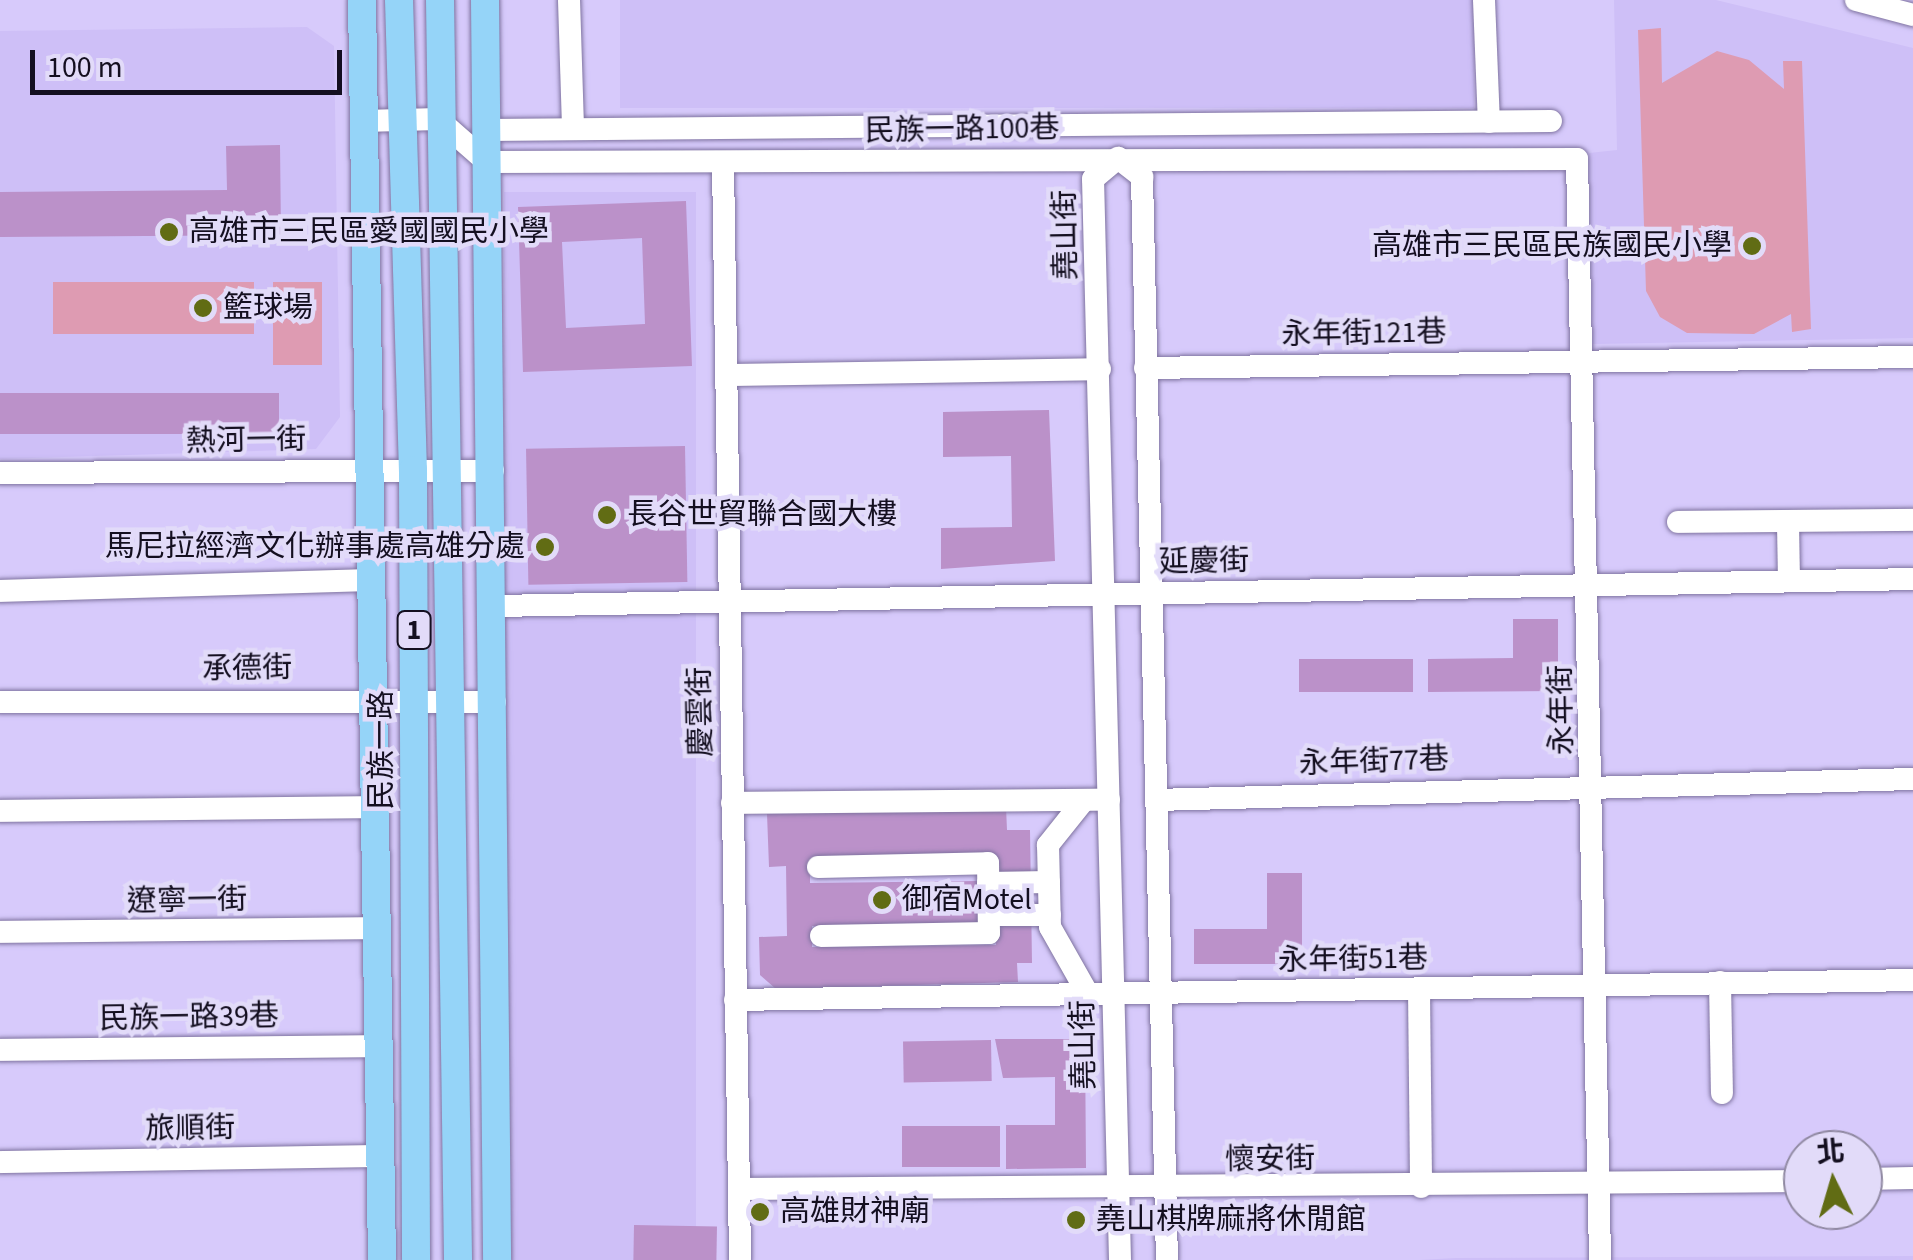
<!DOCTYPE html>
<html>
<head>
<meta charset="utf-8">
<style>
	body { margin:0 }
	#map { position:relative; width:1913px; height:1260px; overflow:hidden; background:#d7cafb; font-family:"Source Sans 3","Noto Sans TC",sans-serif }
	div>[style] { position:absolute }
	[style*='--x'] { left:calc(var(--x)*1px); top:calc(var(--y)*1px); width:calc(var(--w)*1px); rotate:calc(var(--a)*1deg) }
	.built>* { inset:0; background:#cebff7; transform-origin:0 0 }
	.green>* { inset:0; background:#de9bb2; transform-origin:0 0 }
	.building>* { inset:0; background:#bb91c9; transform-origin:0 0 }
	.roads { filter:drop-shadow(0 0 2px #7f73a0) drop-shadow(0 0 2px #7f73a0) }
	.minor>* { height:22px; margin:-11px; padding:0 11px; transform-origin:11px; border-radius:11px; background:#fff }
	.major>* { height:28px; margin:-14px; padding:0 14px; transform-origin:14px; border-radius:14px; background:#95d4f8 }
	.dots>* { width:28px; height:28px; translate:-50% -50%; box-sizing:border-box; border:5px solid #e2dbf9; border-radius:50% }
	span { translate:-50% -50%; white-space:nowrap; text-align:center; line-height:1.15; -webkit-text-stroke:9px #e2dbf9; paint-order:stroke }
	.shield-label span { padding:2px 8px; background:#e2dbf9; border:2px solid; border-radius:8px; -webkit-text-stroke-width:0 }
	.shield-label { font-size:28px; color:#140f20; font-weight:700 }
	.street-label { font-size:30px; color:#140f20 }
	.poi-label { font-size:30px; color:#140f20 }
	.left { translate:0 -50%; text-align:left }
	.right { translate:-100% -50%; text-align:right }
	.north { position:absolute; left:1783px; top:1130px; width:100px; height:100px; box-sizing:border-box; background:#e2dbf9; border:2px solid #9089a2; border-radius:50%; rotate:355deg; font-size:28px; font-weight:700; line-height:40px; text-align:center; color:#140f20 }
	.north::after { content:''; display:block; margin:auto; width:35px; height:45px; background:#616c14; clip-path:polygon(50% 0,100% 100%,50% 72%,0 100%) }
	.scale { position:absolute; left:30px; top:50px; width:312px; height:45px; box-sizing:border-box; border:5px solid #140f20; border-top:0; padding-left:12px; font-size:30px; line-height:35px; white-space:nowrap; color:#140f20; -webkit-text-stroke:8px #e2dbf9; paint-order:stroke }
</style>
</head>
<body>
<div id="map">
	<div class="built">
		<div style="left:620px;top:0;width:854px;height:108px"></div>
		<div style="clip-path:polygon(1614px 0,1716px 0,1913px 48px,1913px 338px,1593px 344px,1589px 153px,1617px 150px)"></div>
		<div style="clip-path:polygon(307px 27px,334px 46px,340px 417px,316px 449px,0 459px,0 31px)"></div>
		<div style="left:504px;top:192px;width:192px;height:1068px"></div>
		<div style="clip-path:polygon(1913px 1256px,1913px 1260px,1420px 1260px,1456px 1258px)"></div>
	</div>
	<div class="green">
		<div style="clip-path:polygon(1661px 28px,1662px 83px,1717px 51px,1749px 60px,1784px 89px,1783px 61px,1802px 61px,1811px 329px,1792px 332px,1791px 314px,1754px 334px,1687px 333px,1660px 317px,1646px 291px,1638px 30px)"></div>
		<div style="left:53px;top:282px;width:201px;height:52px"></div>
		<div style="left:322px;top:282px;width:83px;height:49px;rotate:90deg"></div>
	</div>
	<div class="building">
		<div style="clip-path:polygon(280px 145px,281px 235px,0 237px,0 192px,227px 190px,226px 146px)"></div>
		<div style="clip-path:polygon(evenodd,686px 201px,692px 366px,523px 372px,518px 207px,686px 201px,642px 238px,645px 324px,566px 328px,562px 242px,642px 238px)"></div>
		<div style="left:279px;top:393px;width:41px;height:279px;rotate:90deg"></div>
		<div style="clip-path:polygon(1049px 410px,1055px 561px,941px 569px,941px 528px,1012px 527px,1011px 456px,943px 457px,943px 412px)"></div>
		<div style="left:685px;top:446px;width:136px;height:159px;rotate:89deg"></div>
		<div style="clip-path:polygon(1513px 619px,1558px 619px,1558px 691px,1428px 692px,1428px 659px,1513px 658px)"></div>
		<div style="left:1413px;top:659px;width:33px;height:114px;rotate:90deg"></div>
		<div style="clip-path:polygon(evenodd,1006px 807px,1007px 830px,1030px 830px,1032px 963px,1017px 963px,1018px 982px,776px 989px,760px 975px,759px 937px,787px 936px,786px 866px,769px 867px,767px 814px,1006px 807px,995px 858px,996px 945px,812px 947px,812px 926px,978px 924px,978px 881px,810px 883px,810px 860px,995px 858px)"></div>
		<div style="clip-path:polygon(1267px 873px,1302px 873px,1302px 964px,1194px 964px,1194px 929px,1267px 929px)"></div>
		<div style="clip-path:polygon(995px 1039px,1085px 1039px,1086px 1168px,1006px 1169px,1006px 1125px,1055px 1125px,1055px 1077px,1003px 1078px)"></div>
		<div style="left:991px;top:1040px;width:41px;height:88px;rotate:89deg"></div>
		<div style="left:1000px;top:1126px;width:41px;height:98px;rotate:90deg"></div>
		<div style="left:634px;top:1225px;width:83px;height:35px;rotate:1deg"></div>
	</div>
	<div class="roads">
		<div class="minor">
			<div style="--x:569;--y:0;--w:128;--a:88.2"></div>
			<div style="--x:1484;--y:0;--w:122;--a:87.7"></div>
			<div style="--x:1856;--y:0;--w:59;--a:14.7"></div>
			<div style="--x:363;--y:121;--w:75;--a:-1.5"></div>
			<div style="--x:438;--y:119;--w:65;--a:41.3"></div>
			<div style="--x:487;--y:162;--w:1090;--a:-0.16"></div>
			<div style="--x:1577;--y:159;--w:1101;--a:88.8"></div>
			<div style="--x:486;--y:130;--w:1065;--a:-0.48"></div>
			<div style="--x:723;--y:163;--w:1097;--a:89.11"></div>
			<div style="--x:1145;--y:368;--w:768;--a:-0.82"></div>
			<div style="--x:727;--y:375;--w:373;--a:-0.9"></div>
			<div style="--x:0;--y:473;--w:493;--a:-0.3"></div>
			<div style="--x:1678;--y:522;--w:235;--a:-0.5"></div>
			<div style="--x:1788;--y:524;--w:57;--a:89"></div>
			<div style="--x:0;--y:591;--w:368;--a:-1.7"></div>
			<div style="--x:496;--y:606;--w:1417;--a:-1.09"></div>
			<div style="--x:0;--y:702;--w:495;--a:0"></div>
			<div style="--x:1084;--y:800;--w:58;--a:128.7"></div>
			<div style="--x:1048;--y:845;--w:82;--a:88.6"></div>
			<div style="--x:1050;--y:927;--w:79;--a:60.5"></div>
			<div style="--x:1156;--y:800;--w:757;--a:-1.59"></div>
			<div style="--x:732;--y:803;--w:377;--a:-0.5"></div>
			<div style="--x:0;--y:811;--w:373;--a:-0.6"></div>
			<div style="--x:818;--y:867;--w:170;--a:-1.3"></div>
			<div style="--x:988;--y:863;--w:70;--a:89.2"></div>
			<div style="--x:989;--y:933;--w:168;--a:179"></div>
			<div style="--x:988;--y:883;--w:61;--a:-0.9"></div>
			<div style="--x:989;--y:915;--w:61;--a:0"></div>
			<div style="--x:0;--y:932;--w:375;--a:-0.6"></div>
			<div style="--x:1720;--y:982;--w:111;--a:89"></div>
			<div style="--x:1419;--y:989;--w:198;--a:89.4"></div>
			<div style="--x:735;--y:1000;--w:1178;--a:-0.97"></div>
			<div style="--x:0;--y:1050;--w:378;--a:-0.6"></div>
			<div style="--x:0;--y:1162;--w:380;--a:-0.9"></div>
			<div style="--x:1863;--y:1179;--w:50;--a:-1.1"></div>
			<div style="--x:739;--y:1189;--w:1064;--a:-0.43"></div>
			<div style="--x:1120;--y:1260;--w:1081;--a:-91.43"></div>
			<div style="--x:1093;--y:179;--w:33;--a:-40"></div>
			<div style="--x:1118;--y:158;--w:31;--a:38"></div>
			<div style="--x:1142;--y:177;--w:1083;--a:88.68"></div>
		</div>
		<div class="major">
			<div style="--x:362;--y:0;--w:1260;--a:89.09"></div>
			<div style="--x:399;--y:0;--w:470;--a:88.3"></div>
			<div style="--x:413;--y:470;--w:790;--a:89.78"></div>
			<div style="--x:440;--y:0;--w:1260;--a:89.18"></div>
			<div style="--x:485;--y:0;--w:1260;--a:89.45"></div>
		</div>
	</div>
	<div class="dots">
		<div style="left:169px;top:232px;background:#616c14"></div>
		<div style="left:1752px;top:246px;background:#616c14"></div>
		<div style="left:203px;top:308px;background:#616c14"></div>
		<div style="left:607px;top:515px;background:#616c14"></div>
		<div style="left:545px;top:547px;background:#616c14"></div>
		<div style="left:882px;top:900px;background:#616c14"></div>
		<div style="left:760px;top:1212px;background:#616c14"></div>
		<div style="left:1076px;top:1220px;background:#616c14"></div>
	</div>
	<div class="shield-label">
		<span style="left:414px;top:630px">1</span>
	</div>
	<div class="street-label">
		<span style="left:962px;top:130px;rotate:-1deg">民族一路100巷</span>
		<span style="left:1066px;top:235px;rotate:-91deg">堯山街</span>
		<span style="left:1364px;top:334px;rotate:-1deg">永年街121巷</span>
		<span style="left:246px;top:441px;rotate:-1deg">熱河一街</span>
		<span style="left:1204px;top:562px;rotate:-1deg">延慶街</span>
		<span style="left:247px;top:669px;rotate:-1deg">承德街</span>
		<span style="left:1562px;top:710px;rotate:-91deg">永年街</span>
		<span style="left:701px;top:712px;rotate:-91deg">慶雲街</span>
		<span style="left:382px;top:750px;rotate:-90deg">民族一路</span>
		<span style="left:1374px;top:762px;rotate:-2deg">永年街77巷</span>
		<span style="left:187px;top:901px;rotate:-1deg">遼寧一街</span>
		<span style="left:1353px;top:960px;rotate:-1deg">永年街51巷</span>
		<span style="left:189px;top:1018px;rotate:-1deg">民族一路39巷</span>
		<span style="left:1084px;top:1045px;rotate:-91deg">堯山街</span>
		<span style="left:190px;top:1129px;rotate:-1deg">旅順街</span>
		<span style="left:1270px;top:1160px;rotate:-1deg">懷安街</span>
	</div>
	<div class="poi-label">
		<span class="left" style="left:189px;top:232px">高雄市三民區愛國國民小學</span>
		<span class="right" style="left:1732px;top:246px">高雄市三民區民族國民小學</span>
		<span class="left" style="left:223px;top:308px">籃球場</span>
		<span class="left" style="left:627px;top:515px">長谷世貿聯合國大樓</span>
		<span class="right" style="left:525px;top:547px">馬尼拉經濟文化辦事處高雄分處</span>
		<span class="left" style="left:902px;top:900px">御宿Motel</span>
		<span class="left" style="left:780px;top:1212px">高雄財神廟</span>
		<span class="left" style="left:1096px;top:1220px">堯山棋牌麻將休閒館</span>
	</div>
	<div class="north">北</div>
	<div class="scale">100 m</div>
</div>
</body>
</html>
